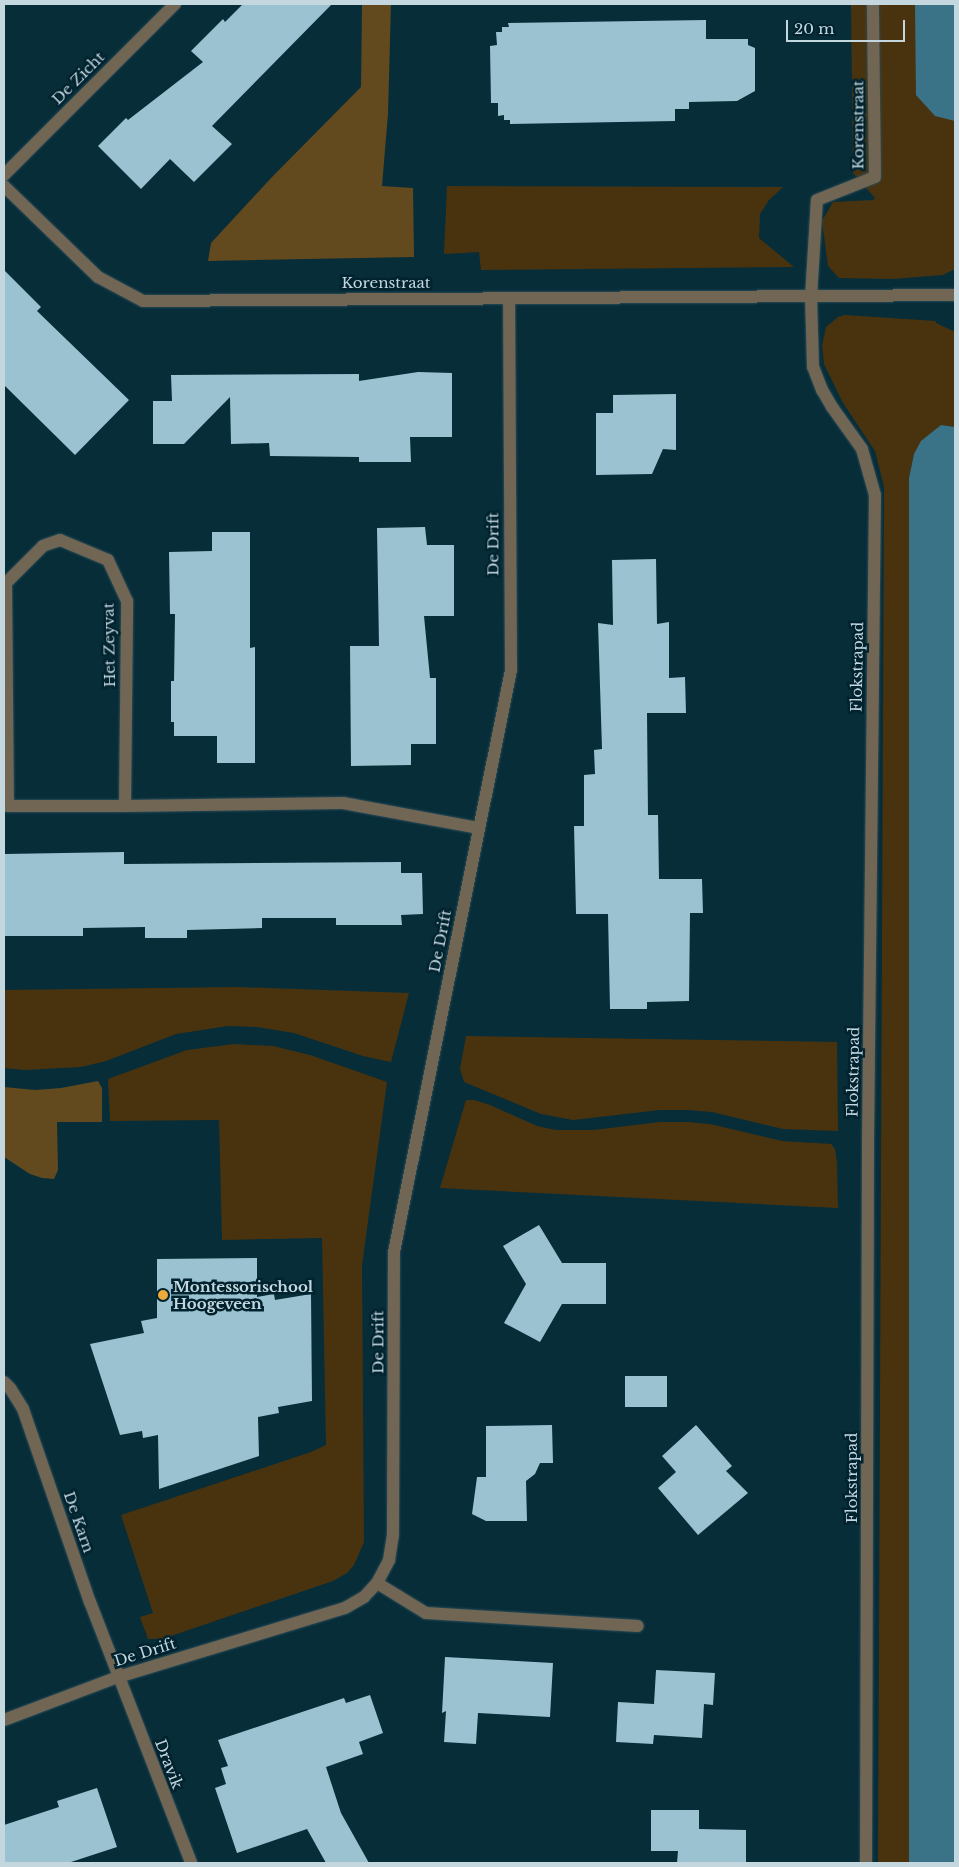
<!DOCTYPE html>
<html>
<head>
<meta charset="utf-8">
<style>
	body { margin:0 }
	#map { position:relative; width:959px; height:1867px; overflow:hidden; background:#072d39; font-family:"Libre Baskerville",serif }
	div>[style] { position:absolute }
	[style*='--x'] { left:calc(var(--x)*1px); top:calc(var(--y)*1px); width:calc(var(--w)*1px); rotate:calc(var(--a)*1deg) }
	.green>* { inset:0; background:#49330f }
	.forest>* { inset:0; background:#63491e }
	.water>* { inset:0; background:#3a7388 }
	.building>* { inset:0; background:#9bc2d1; transform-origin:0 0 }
	.roads { filter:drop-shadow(0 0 1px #294c57) drop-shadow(0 0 1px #294c57) }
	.minor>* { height:12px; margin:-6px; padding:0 6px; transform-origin:6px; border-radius:6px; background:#716553 }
	.dots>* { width:14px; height:14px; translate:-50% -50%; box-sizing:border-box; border:2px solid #00232f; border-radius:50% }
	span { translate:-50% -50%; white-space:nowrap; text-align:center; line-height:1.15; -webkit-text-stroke:5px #00232f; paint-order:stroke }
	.street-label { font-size:15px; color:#c4d7df }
	.poi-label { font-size:15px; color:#c4d7df; font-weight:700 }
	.left { translate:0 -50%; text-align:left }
	.frame { position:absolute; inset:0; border:5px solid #c4d7df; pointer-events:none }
	.scale { position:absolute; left:786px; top:20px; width:119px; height:22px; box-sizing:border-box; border:2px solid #c4d7df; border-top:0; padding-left:6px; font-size:15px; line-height:18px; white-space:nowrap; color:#c4d7df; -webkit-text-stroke:4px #00232f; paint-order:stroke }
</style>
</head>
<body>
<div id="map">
	<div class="green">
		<div style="clip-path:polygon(851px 4px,955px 4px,955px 269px,943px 275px,892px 279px,839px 278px,828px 266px,822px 221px,833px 202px,873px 200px,875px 198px,853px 173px)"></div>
		<div style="clip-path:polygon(447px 186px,783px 187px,769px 200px,760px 214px,759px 238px,794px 267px,481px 270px,479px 252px,444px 254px)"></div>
		<div style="clip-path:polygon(845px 315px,936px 321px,936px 323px,955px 332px,955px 427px,941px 425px,914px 454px,909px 479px,909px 1863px,878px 1863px,884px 487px,875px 451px,843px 403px,824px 364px,822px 346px,826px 327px,838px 317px)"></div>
		<div style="clip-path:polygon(236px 987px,409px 993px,391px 1062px,363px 1056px,294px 1033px,257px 1027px,228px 1026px,176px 1034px,106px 1061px,81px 1067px,25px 1070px,4px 1068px,4px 990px)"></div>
		<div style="clip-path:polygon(466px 1036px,837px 1042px,838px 1131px,783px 1129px,712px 1112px,688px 1110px,660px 1110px,573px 1120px,541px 1114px,464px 1082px,460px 1069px)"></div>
		<div style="clip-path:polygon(234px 1044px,273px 1046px,310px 1055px,387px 1082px,362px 1265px,364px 1542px,354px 1565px,347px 1573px,333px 1581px,162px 1639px,148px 1639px,140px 1617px,153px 1613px,121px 1515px,311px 1452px,326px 1445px,322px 1238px,222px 1240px,219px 1120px,110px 1121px,108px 1079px,187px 1050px)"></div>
		<div style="clip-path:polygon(466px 1100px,474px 1100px,490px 1105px,537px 1126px,556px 1130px,594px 1130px,660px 1122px,687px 1122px,710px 1124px,782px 1141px,831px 1144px,835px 1149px,837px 1163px,838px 1208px,440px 1188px)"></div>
	</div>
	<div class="forest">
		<div style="clip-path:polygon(362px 4px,391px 4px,388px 114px,382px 186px,413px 188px,414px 257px,208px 261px,211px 243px,272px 177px,361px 87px)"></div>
		<div style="clip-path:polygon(98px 1081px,102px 1088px,102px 1122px,57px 1122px,58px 1170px,54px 1179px,42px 1178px,30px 1174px,4px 1157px,4px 1087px,35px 1090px,61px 1088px)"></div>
	</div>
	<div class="water">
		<div style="clip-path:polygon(915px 4px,955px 4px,955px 121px,935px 116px,916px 95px)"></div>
		<div style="clip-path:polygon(941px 425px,955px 427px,955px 1863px,909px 1863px,909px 478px,914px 454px,921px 441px)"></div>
	</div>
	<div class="building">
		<div style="clip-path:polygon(243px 4px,332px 4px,212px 126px,232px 144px,194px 182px,170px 159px,141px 189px,98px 146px,126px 118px,128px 120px,203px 62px,191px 51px,223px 19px,225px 22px)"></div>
		<div style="clip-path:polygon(706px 20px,706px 39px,748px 39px,748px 45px,755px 48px,755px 91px,737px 101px,689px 102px,689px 109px,675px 109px,675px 121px,510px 124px,510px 120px,504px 120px,504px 115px,498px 116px,498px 103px,491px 103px,490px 46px,497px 45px,496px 32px,502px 32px,502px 27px,509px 27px,508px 23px)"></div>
		<div style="clip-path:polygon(4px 270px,41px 307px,37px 311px,129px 400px,75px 455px,4px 385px)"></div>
		<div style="clip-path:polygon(418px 372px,452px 373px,452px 437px,410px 437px,411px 462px,359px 462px,359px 457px,270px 456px,269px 443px,231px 444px,230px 397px,184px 444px,153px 444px,153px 401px,172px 401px,171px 375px,359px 374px,359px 381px)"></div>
		<div style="clip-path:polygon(676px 394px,676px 450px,663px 449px,652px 474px,596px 475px,596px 413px,613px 413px,613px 395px)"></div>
		<div style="clip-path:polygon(425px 527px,427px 545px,454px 545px,454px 616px,424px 616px,430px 678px,436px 678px,436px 744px,411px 744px,411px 765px,351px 766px,350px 646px,379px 646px,377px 528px)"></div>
		<div style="clip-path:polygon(212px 532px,250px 532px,250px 648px,255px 647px,255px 763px,217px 763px,217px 736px,174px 736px,174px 722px,171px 722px,171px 681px,174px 681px,175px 614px,170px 614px,169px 552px,212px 551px)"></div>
		<div style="clip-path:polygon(656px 559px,657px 624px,669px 622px,669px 678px,685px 677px,686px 713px,647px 713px,648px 815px,658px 815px,659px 879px,702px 879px,703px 913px,690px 913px,689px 1001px,647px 1002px,647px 1009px,610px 1009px,608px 914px,576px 914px,574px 826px,584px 826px,584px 775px,595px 774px,594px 750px,602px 749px,598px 623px,613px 625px,612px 560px)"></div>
		<div style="clip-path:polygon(124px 852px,124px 864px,401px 862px,401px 873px,422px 873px,423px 914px,401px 915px,402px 925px,336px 925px,336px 918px,262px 918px,262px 928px,187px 930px,187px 938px,145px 938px,145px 927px,83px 928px,83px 936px,4px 936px,4px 854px)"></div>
		<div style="clip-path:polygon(539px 1225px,562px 1263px,606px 1263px,606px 1304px,562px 1304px,540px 1342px,504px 1323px,526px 1284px,503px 1246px)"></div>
		<div style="clip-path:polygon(257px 1258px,257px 1297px,274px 1294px,275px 1300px,311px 1294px,312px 1401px,278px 1407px,279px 1413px,258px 1417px,259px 1456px,159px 1489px,158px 1435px,143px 1438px,142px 1431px,120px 1435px,90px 1344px,144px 1333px,141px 1321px,157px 1318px,157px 1259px)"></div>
		<div style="left:625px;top:1376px;width:42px;height:31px"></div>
		<div style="clip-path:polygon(552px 1425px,553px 1463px,540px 1463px,535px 1474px,526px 1481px,527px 1521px,486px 1521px,472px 1514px,477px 1477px,486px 1477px,486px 1426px)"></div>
		<div style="clip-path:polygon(696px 1425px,732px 1466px,726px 1471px,748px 1493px,698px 1535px,658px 1488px,676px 1472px,662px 1456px)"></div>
		<div style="clip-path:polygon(445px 1657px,553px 1663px,550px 1717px,478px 1713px,476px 1744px,444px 1742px,446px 1711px,442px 1713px)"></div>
		<div style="clip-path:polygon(656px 1670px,715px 1673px,713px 1705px,704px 1704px,702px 1738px,654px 1735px,653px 1744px,616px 1742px,618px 1702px,654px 1704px)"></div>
		<div style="clip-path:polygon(370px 1695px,383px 1733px,359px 1742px,363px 1754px,326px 1767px,341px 1813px,369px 1863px,326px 1863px,307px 1829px,237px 1853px,215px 1788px,226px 1784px,221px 1768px,228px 1766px,218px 1740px,344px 1698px,346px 1703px)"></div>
		<div style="clip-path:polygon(97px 1788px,117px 1847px,68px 1863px,4px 1863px,4px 1825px,59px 1807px,57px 1801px)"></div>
		<div style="clip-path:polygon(651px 1810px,699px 1810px,699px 1829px,746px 1830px,746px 1863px,677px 1863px,678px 1851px,651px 1851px)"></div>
	</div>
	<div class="roads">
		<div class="minor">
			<div style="--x:4;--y:175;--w:242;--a:-45"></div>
			<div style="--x:4;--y:186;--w:131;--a:44.1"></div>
			<div style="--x:98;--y:277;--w:51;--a:28.1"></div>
			<div style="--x:143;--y:301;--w:812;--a:-0.42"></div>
			<div style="--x:125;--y:806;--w:205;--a:-89.4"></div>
			<div style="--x:127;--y:601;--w:45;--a:-114.9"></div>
			<div style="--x:108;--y:560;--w:52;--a:-157.4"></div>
			<div style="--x:60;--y:540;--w:18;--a:161"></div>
			<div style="--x:43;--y:546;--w:52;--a:135"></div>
			<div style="--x:6;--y:583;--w:223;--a:89.5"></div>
			<div style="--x:8;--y:806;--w:117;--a:0"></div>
			<div style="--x:125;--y:806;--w:218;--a:-0.8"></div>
			<div style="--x:343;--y:803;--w:137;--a:10.5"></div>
			<div style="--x:4;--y:1382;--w:8;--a:45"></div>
			<div style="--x:10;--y:1388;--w:25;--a:58"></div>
			<div style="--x:23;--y:1409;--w:204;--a:70.9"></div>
			<div style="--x:90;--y:1602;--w:280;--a:68.8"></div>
			<div style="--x:377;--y:1583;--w:57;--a:31.5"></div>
			<div style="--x:426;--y:1613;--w:212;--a:3.5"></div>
			<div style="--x:4;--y:1720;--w:122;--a:-20.7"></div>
			<div style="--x:118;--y:1677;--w:237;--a:-16.9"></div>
			<div style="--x:345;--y:1608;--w:22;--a:-30"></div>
			<div style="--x:364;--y:1597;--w:19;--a:-47"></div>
			<div style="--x:377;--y:1583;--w:26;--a:-62"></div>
			<div style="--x:389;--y:1560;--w:26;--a:-81"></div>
			<div style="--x:393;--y:1534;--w:282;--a:-89.8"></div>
			<div style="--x:394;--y:1252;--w:594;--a:-78.63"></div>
			<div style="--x:511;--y:670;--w:370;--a:-90.3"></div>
			<div style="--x:866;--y:1863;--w:723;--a:-89.84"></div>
			<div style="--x:868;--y:1140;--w:645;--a:-89.38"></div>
			<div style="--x:875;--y:495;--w:48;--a:-105.8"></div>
			<div style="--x:862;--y:449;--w:52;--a:-125.5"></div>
			<div style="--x:832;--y:407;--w:20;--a:-120"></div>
			<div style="--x:822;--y:390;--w:25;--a:-111"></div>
			<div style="--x:813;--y:367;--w:70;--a:-91.6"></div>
			<div style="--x:811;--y:297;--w:97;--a:-86.5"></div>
			<div style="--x:817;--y:200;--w:62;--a:-21.6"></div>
			<div style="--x:875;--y:177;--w:173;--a:-90.7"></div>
		</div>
	</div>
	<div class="dots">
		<div style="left:163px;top:1295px;background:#ebaa39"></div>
	</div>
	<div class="street-label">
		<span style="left:78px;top:78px;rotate:-45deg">De Zicht</span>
		<span style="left:858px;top:125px;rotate:-90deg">Korenstraat</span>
		<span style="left:386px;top:283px">Korenstraat</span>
		<span style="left:493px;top:544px;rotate:-90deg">De Drift</span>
		<span style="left:109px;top:645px;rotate:-91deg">Het Zeyvat</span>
		<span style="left:857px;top:667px;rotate:-89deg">Flokstrapad</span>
		<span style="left:440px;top:941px;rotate:-79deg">De Drift</span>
		<span style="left:853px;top:1072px;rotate:-89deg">Flokstrapad</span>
		<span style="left:378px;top:1342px;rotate:-90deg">De Drift</span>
		<span style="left:852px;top:1478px;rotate:-90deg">Flokstrapad</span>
		<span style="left:79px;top:1522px;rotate:71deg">De Karn</span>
		<span style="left:145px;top:1652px;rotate:-17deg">De Drift</span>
		<span style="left:169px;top:1764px;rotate:69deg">Dravik</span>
	</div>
	<div class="poi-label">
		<span class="left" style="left:173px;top:1295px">Montessorischool<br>Hoogeveen</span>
	</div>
	<div class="frame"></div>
	<div class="scale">20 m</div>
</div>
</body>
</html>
